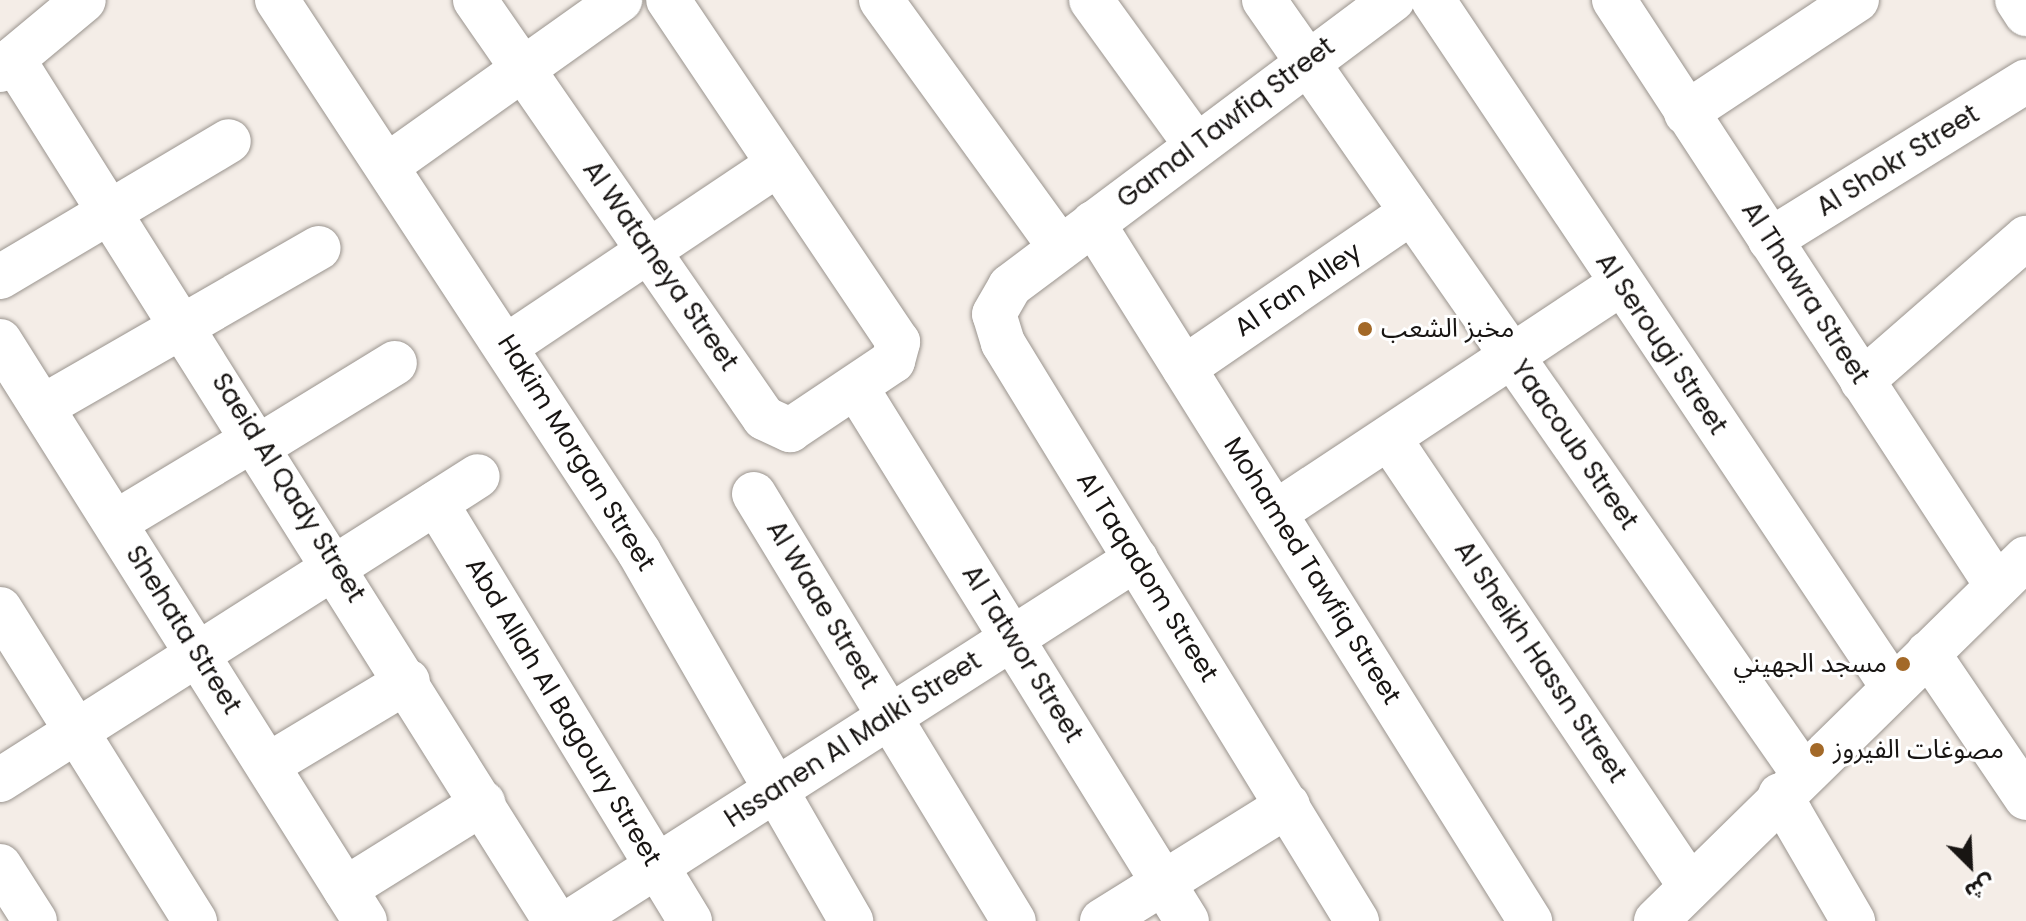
<!DOCTYPE html>
<html>
<head>
<meta charset="utf-8">
<style>
	body { margin:0 }
	#map { position:relative; width:2026px; height:921px; overflow:hidden; background:#f4ede7; font-family:Poppins,"Noto Sans Arabic",sans-serif }
	div>[style] { position:absolute }
	[style*='--x'] { left:calc(var(--x)*1px); top:calc(var(--y)*1px); width:calc(var(--w)*1px); rotate:calc(var(--a)*1deg) }
	.roads { filter:drop-shadow(0 0 2px #9a948e) drop-shadow(0 0 2px #9a948e) }
	.minor>* { height:44px; margin:-22px; padding:0 22px; transform-origin:22px; border-radius:22px; background:#fff }
	.dots>* { width:22px; height:22px; translate:-50% -50%; box-sizing:border-box; border:4px solid #fff; border-radius:50% }
	span { translate:-50% -50%; white-space:nowrap; text-align:center; line-height:1.15; -webkit-text-stroke:6px #fff; paint-order:stroke }
	.street-label { font-size:26px; color:#181513 }
	.poi-label { font-size:26px; color:#181513 }
	.left { translate:0 -50%; text-align:left }
	.right { translate:-100% -50%; text-align:right }
	.north { position:absolute; left:1930px; top:825px; width:80px; height:80px; -webkit-text-stroke:6px #fff; paint-order:stroke; rotate:156deg; font-size:22px; font-weight:700; line-height:32px; text-align:center; color:#181513 }
	.north::after { content:''; display:block; margin:auto; width:28px; height:36px; background:#181513; clip-path:polygon(50% 0,100% 100%,50% 72%,0 100%) }
</style>
</head>
<body>
<div id="map">
	<div class="roads">
		<div class="minor">
			<div style="--x:277;--y:0;--w:660;--a:56.74"></div>
			<div style="--x:639;--y:552;--w:426;--a:60.1"></div>
			<div style="--x:475;--y:0;--w:508;--a:55.34"></div>
			<div style="--x:764;--y:418;--w:29;--a:25"></div>
			<div style="--x:790;--y:430;--w:124;--a:-33.8"></div>
			<div style="--x:893;--y:361;--w:20;--a:-75"></div>
			<div style="--x:898;--y:342;--w:412;--a:-123.9"></div>
			<div style="--x:881;--y:0;--w:305;--a:54.1"></div>
			<div style="--x:1091;--y:0;--w:179;--a:54.1"></div>
			<div style="--x:1264;--y:0;--w:941;--a:55.13"></div>
			<div style="--x:1433;--y:0;--w:825;--a:56.21"></div>
			<div style="--x:1614;--y:0;--w:700;--a:56.83"></div>
			<div style="--x:2017;--y:0;--w:17;--a:57"></div>
			<div style="--x:13;--y:59;--w:1018;--a:57.84"></div>
			<div style="--x:0;--y:70;--w:109;--a:-39.8"></div>
			<div style="--x:1686;--y:113;--w:205;--a:-33.5"></div>
			<div style="--x:388;--y:165;--w:285;--a:-35.4"></div>
			<div style="--x:1093;--y:223;--w:824;--a:57.95"></div>
			<div style="--x:1770;--y:240;--w:301;--a:-31.8"></div>
			<div style="--x:0;--y:277;--w:266;--a:-30.7"></div>
			<div style="--x:0;--y:341;--w:685;--a:57.82"></div>
			<div style="--x:508;--y:345;--w:325;--a:-33.8"></div>
			<div style="--x:1184;--y:368;--w:276;--a:-34.4"></div>
			<div style="--x:1862;--y:381;--w:218;--a:-41.1"></div>
			<div style="--x:856;--y:387;--w:628;--a:58.21"></div>
			<div style="--x:42;--y:407;--w:319;--a:-29.9"></div>
			<div style="--x:1389;--y:438;--w:540;--a:56.1"></div>
			<div style="--x:261;--y:445;--w:157;--a:-31.5"></div>
			<div style="--x:754;--y:494;--w:500;--a:58.7"></div>
			<div style="--x:436;--y:503;--w:489;--a:58.7"></div>
			<div style="--x:1276;--y:512;--w:413;--a:-33.5"></div>
			<div style="--x:116;--y:522;--w:163;--a:-31"></div>
			<div style="--x:0;--y:609;--w:368;--a:58"></div>
			<div style="--x:1928;--y:653;--w:175;--a:55.9"></div>
			<div style="--x:268;--y:765;--w:163;--a:-31"></div>
			<div style="--x:0;--y:780;--w:566;--a:-32.46"></div>
			<div style="--x:1780;--y:795;--w:146;--a:59.9"></div>
			<div style="--x:0;--y:866;--w:65;--a:57.5"></div>
			<div style="--x:345;--y:889;--w:163;--a:-31.9"></div>
			<div style="--x:571;--y:921;--w:671;--a:-32.65"></div>
			<div style="--x:1102;--y:921;--w:219;--a:-31.9"></div>
			<div style="--x:1357;--y:921;--w:678;--a:-121.49"></div>
			<div style="--x:1003;--y:343;--w:30;--a:-107"></div>
			<div style="--x:994;--y:314;--w:32;--a:-60"></div>
			<div style="--x:1010;--y:286;--w:478;--a:-36.8"></div>
			<div style="--x:1656;--y:921;--w:518;--a:-44.45"></div>
		</div>
	</div>
	<div class="dots">
		<div style="left:1365px;top:329px;background:#a36928"></div>
		<div style="left:1903px;top:664px;background:#a36928"></div>
		<div style="left:1817px;top:750px;background:#a36928"></div>
	</div>
	<div class="street-label">
		<span style="left:1226px;top:123px;rotate:-37deg">Gamal Tawfiq Street</span>
		<span style="left:1898px;top:161px;rotate:-32deg">Al Shokr Street</span>
		<span style="left:660px;top:266px;rotate:55deg">Al Wataneya Street</span>
		<span style="left:1298px;top:290px;rotate:-34deg">Al Fan Alley</span>
		<span style="left:1805px;top:293px;rotate:57deg">Al Thawra Street</span>
		<span style="left:1661px;top:344px;rotate:56deg">Al Serougi Street</span>
		<span style="left:1574px;top:445px;rotate:55deg">Yaacoub Street</span>
		<span style="left:576px;top:453px;rotate:58deg">Hakim Morgan Street</span>
		<span style="left:288px;top:488px;rotate:58deg">Saeid Al Qady Street</span>
		<span style="left:1312px;top:571px;rotate:58deg">Mohamed Tawfiq Street</span>
		<span style="left:1147px;top:577px;rotate:58deg">Al Taqadom Street</span>
		<span style="left:822px;top:605px;rotate:59deg">Al Waae Street</span>
		<span style="left:183px;top:630px;rotate:58deg">Shehata Street</span>
		<span style="left:1022px;top:654px;rotate:58deg">Al Tatwor Street</span>
		<span style="left:1540px;top:662px;rotate:56deg">Al Sheikh Hassn Street</span>
		<span style="left:563px;top:712px;rotate:59deg">Abd Allah Al Bagoury Street</span>
		<span style="left:853px;top:740px;rotate:-33deg">Hssanen Al Malki Street</span>
	</div>
	<div class="poi-label">
		<span class="left" style="left:1381px;top:329px">مخبز الشعب</span>
		<span class="right" style="left:1887px;top:664px">مسجد الجهيني</span>
		<span class="left" style="left:1833px;top:750px">مصوغات الفيروز</span>
	</div>
	<div class="north">ش</div>
</div>
</body>
</html>
